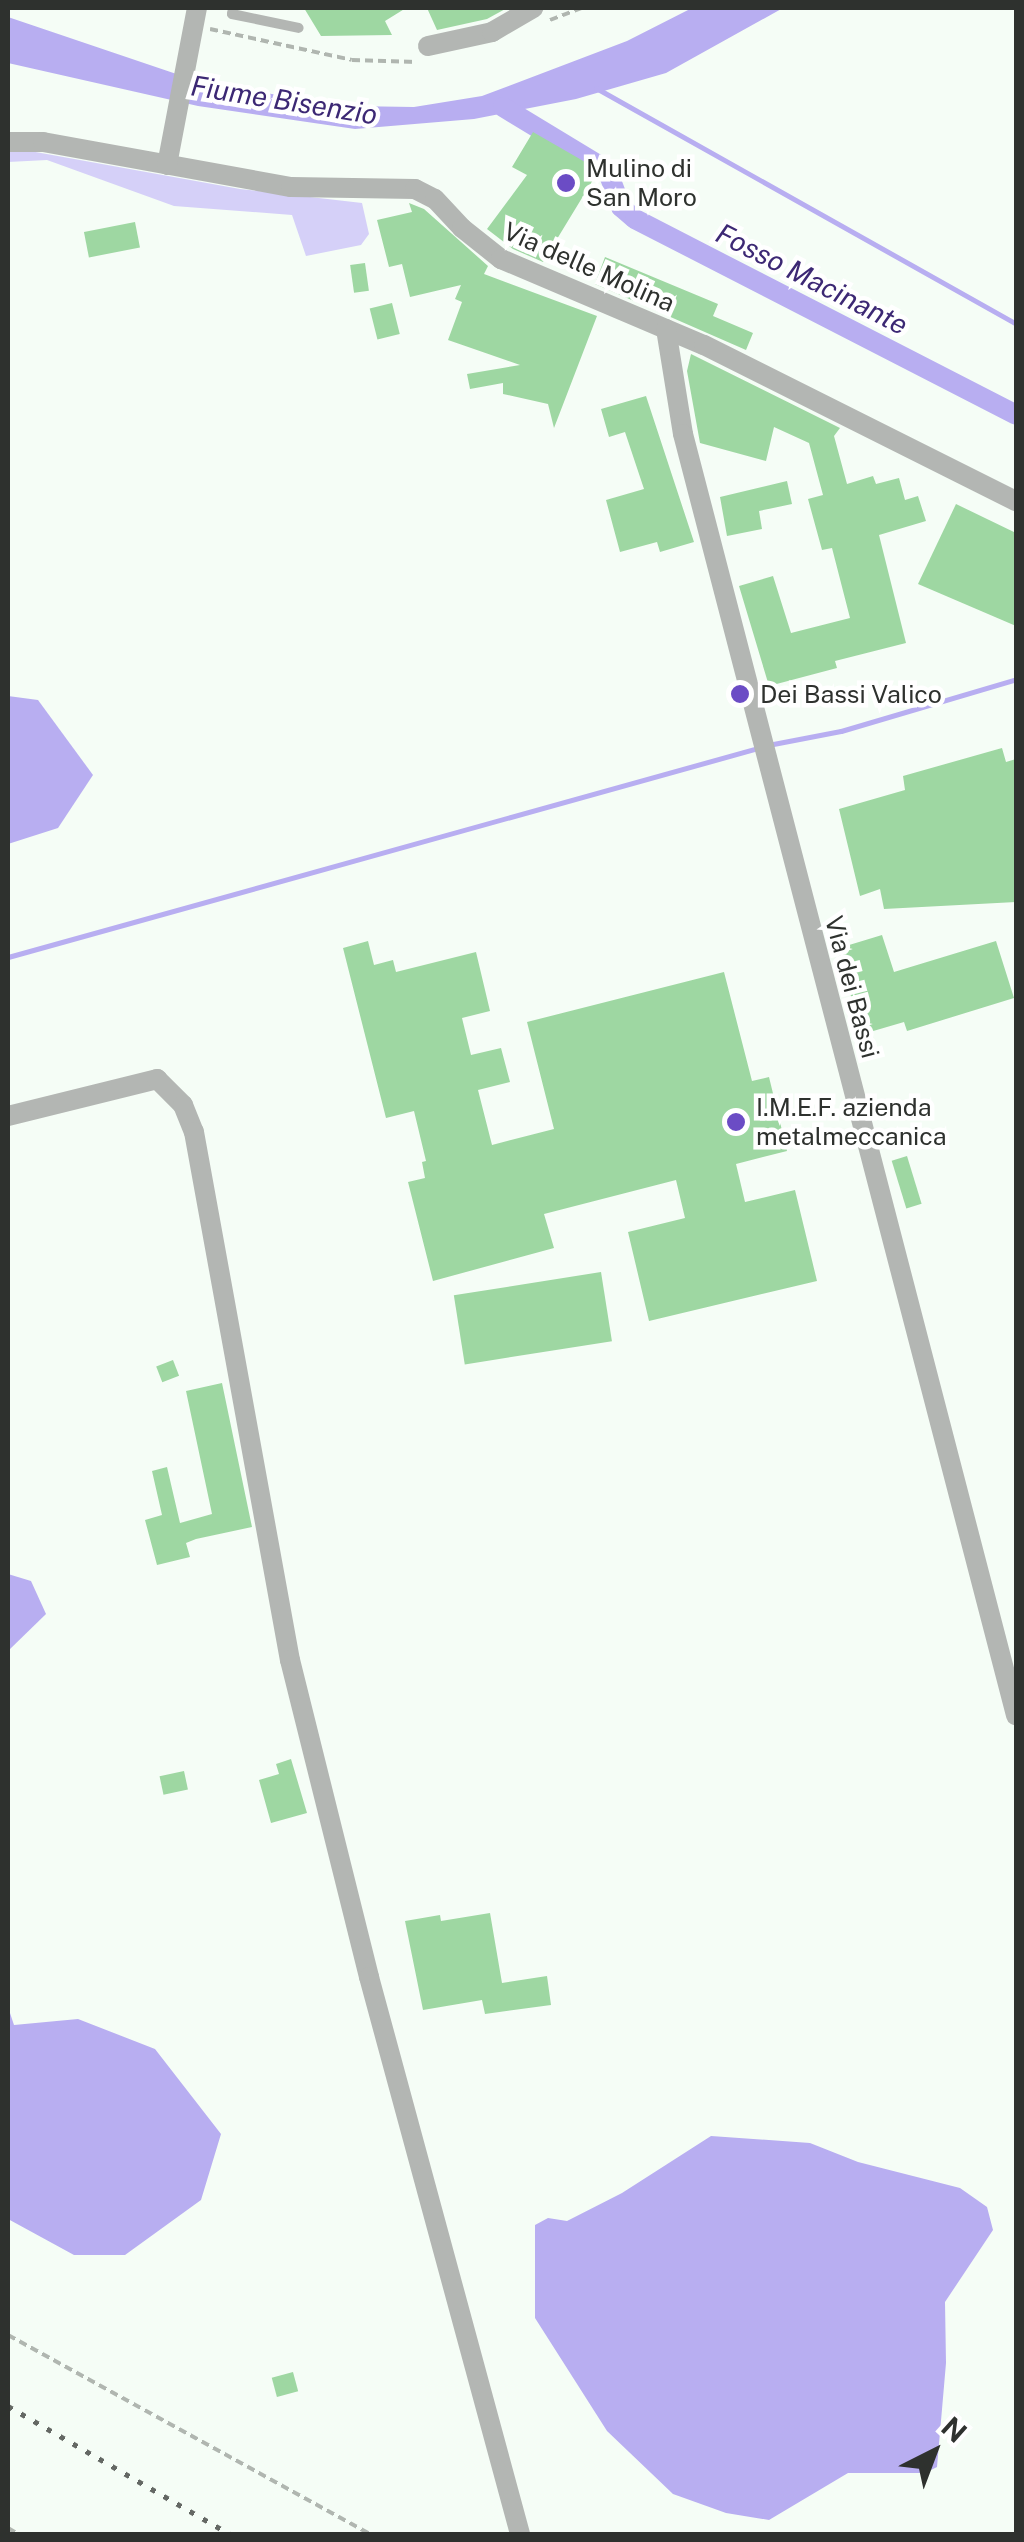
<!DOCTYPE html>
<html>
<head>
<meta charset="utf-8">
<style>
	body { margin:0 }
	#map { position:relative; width:1024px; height:2542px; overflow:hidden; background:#f5fdf6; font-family:"Public Sans",sans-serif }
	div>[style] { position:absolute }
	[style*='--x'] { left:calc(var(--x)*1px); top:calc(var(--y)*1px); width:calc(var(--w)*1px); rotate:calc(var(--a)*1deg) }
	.green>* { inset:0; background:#d5d0f8 }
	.water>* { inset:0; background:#b8aef1 }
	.stream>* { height:5px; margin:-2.5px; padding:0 2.5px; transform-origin:2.5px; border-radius:2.5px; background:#b8aef1 }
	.canal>* { height:20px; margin:-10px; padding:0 10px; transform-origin:10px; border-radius:10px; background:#b8aef1 }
	.building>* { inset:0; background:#9ed7a2; transform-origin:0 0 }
	.path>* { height:4px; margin-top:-2px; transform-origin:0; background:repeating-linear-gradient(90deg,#b0b6b0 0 8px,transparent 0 13px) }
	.service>* { height:10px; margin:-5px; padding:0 5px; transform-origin:5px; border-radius:5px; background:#b3b6b3 }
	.minor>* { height:20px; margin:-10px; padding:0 10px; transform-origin:10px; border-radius:10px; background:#b3b6b3 }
	.rail>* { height:5px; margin-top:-2.5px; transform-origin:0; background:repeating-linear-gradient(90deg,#646864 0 5px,transparent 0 15px) }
	.dots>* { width:28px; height:28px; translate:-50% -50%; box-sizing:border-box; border:5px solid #fff; border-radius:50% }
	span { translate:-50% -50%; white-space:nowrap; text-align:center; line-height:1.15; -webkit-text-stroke:9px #fff; paint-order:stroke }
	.poi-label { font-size:25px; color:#2e312e }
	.left { translate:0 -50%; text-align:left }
	.street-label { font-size:25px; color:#2e312e }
	.water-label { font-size:28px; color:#3c2874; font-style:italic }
	.frame { position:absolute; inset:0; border:10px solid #2e312e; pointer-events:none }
	.north { position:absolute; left:884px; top:2402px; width:100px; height:100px; -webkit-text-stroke:8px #fff; paint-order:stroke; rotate:42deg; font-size:28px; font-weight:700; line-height:40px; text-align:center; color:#2e312e }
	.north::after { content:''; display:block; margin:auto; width:35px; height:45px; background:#2e312e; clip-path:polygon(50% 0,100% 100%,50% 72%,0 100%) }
</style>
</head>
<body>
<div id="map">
	<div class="green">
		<div style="clip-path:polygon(19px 149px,240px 189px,362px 203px,369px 234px,361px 245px,306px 256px,292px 215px,174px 206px,47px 160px,8px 162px,8px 150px)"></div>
	</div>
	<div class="water">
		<div style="clip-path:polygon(692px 8px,783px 8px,666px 73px,576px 99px,474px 119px,355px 129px,198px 106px,8px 63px,8px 17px,206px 84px,350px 106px,414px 107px,482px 96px,627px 41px)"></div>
		<div style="clip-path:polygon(8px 696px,38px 700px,93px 775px,58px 828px,8px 844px)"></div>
		<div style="clip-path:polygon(8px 1574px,31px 1581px,46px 1614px,8px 1651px)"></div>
		<div style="clip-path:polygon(8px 2007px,14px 2025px,78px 2019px,155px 2049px,221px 2134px,201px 2200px,125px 2255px,74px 2255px,8px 2219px)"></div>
		<div style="clip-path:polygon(711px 2136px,810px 2143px,858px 2162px,960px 2188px,987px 2207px,993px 2230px,945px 2302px,946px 2363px,937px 2467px,925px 2473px,848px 2473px,769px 2520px,726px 2513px,673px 2494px,607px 2431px,535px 2318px,535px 2225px,548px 2218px,567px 2221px,622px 2193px)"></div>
	</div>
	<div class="stream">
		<div style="--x:596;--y:88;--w:482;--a:29.3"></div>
		<div style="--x:768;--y:745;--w:74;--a:-10.9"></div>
		<div style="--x:841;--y:731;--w:183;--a:-16.5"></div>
		<div style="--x:8;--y:957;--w:779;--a:-15.57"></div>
	</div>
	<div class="canal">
		<div style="--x:503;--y:107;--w:122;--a:31.2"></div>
		<div style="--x:607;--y:170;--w:40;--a:69"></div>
		<div style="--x:621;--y:207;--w:18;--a:41"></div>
		<div style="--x:635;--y:219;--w:428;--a:27.2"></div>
	</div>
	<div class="building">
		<div style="clip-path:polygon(304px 8px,406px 8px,385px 21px,392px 35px,321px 36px)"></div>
		<div style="clip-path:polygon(427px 8px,507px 8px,487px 19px,437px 30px)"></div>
		<div style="clip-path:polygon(533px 132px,599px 170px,543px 262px,513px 249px,487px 229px,527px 175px,512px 167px)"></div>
		<div style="clip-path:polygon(409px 203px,424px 209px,488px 266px,484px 274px,597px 316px,554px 428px,548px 404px,503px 394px,503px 383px,470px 389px,467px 374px,520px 365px,448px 340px,462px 302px,455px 299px,461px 285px,410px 297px,402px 264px,389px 267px,377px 220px,412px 212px)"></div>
		<div style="left:135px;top:222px;width:26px;height:52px;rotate:79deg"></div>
		<div style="clip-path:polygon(605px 257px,718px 304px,713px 316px,753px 333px,746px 350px,595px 284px)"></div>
		<div style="left:365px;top:263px;width:28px;height:15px;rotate:82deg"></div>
		<div style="left:392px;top:303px;width:32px;height:23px;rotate:76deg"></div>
		<div style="clip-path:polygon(691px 354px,840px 428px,834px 436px,847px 484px,873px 476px,876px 484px,899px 478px,905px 500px,918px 496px,926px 521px,879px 535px,906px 643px,835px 661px,837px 668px,769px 686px,739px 586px,773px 576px,791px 633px,850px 618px,832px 548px,822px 550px,808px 499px,823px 495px,809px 443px,774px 427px,766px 461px,700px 443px,687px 371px)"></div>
		<div style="clip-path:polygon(646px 396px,694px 542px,660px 552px,657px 542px,620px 552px,606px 500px,644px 489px,625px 432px,609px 437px,601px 409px)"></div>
		<div style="clip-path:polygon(787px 481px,792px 504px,759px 511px,762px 529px,727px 536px,720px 497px)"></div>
		<div style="clip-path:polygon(956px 504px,1016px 533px,1016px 626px,918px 584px)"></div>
		<div style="clip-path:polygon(1002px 748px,1006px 762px,1016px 759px,1016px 902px,884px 909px,880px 889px,860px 896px,839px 809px,905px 790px,903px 776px)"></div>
		<div style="clip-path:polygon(882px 935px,894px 972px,996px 941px,1014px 998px,907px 1031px,904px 1022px,863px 1034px,836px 949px)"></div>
		<div style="clip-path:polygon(368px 941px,374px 965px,393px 960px,396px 972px,476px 952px,490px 1011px,462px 1018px,471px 1055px,501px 1048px,510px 1082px,478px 1090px,492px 1145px,554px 1129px,527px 1022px,724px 972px,752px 1081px,769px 1077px,787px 1151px,736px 1164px,745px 1202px,795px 1190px,817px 1281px,649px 1321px,628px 1232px,685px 1218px,676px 1180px,544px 1214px,554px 1248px,433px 1281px,408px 1182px,425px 1178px,422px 1162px,426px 1161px,414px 1111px,386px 1118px,343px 948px)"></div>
		<div style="left:907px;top:1156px;width:50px;height:16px;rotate:73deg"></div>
		<div style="left:601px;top:1272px;width:70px;height:149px;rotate:81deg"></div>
		<div style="left:173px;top:1360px;width:17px;height:18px;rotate:69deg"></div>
		<div style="clip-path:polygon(222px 1383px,252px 1527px,196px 1539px,186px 1543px,190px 1557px,157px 1565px,145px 1520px,162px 1515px,152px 1471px,167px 1467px,180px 1523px,212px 1514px,186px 1391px)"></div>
		<div style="clip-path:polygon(291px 1759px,307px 1813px,271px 1823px,259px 1780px,279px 1774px,276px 1764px)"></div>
		<div style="left:184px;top:1771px;width:19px;height:25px;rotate:78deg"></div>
		<div style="clip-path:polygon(490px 1913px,502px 1983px,547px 1976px,551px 2005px,485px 2014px,482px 2000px,423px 2010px,405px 1921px,440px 1915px,441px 1921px)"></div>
		<div style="left:293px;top:2372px;width:20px;height:22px;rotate:75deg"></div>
	</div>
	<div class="path">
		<div style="--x:550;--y:20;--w:34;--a:-21"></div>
		<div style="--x:210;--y:29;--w:145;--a:12.3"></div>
		<div style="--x:352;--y:60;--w:65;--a:1.8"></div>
		<div style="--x:8;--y:2335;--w:413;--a:28.8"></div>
		<div style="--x:8;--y:2528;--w:12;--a:31"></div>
	</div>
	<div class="service">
		<div style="--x:233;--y:8;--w:6;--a:99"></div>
		<div style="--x:232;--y:14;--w:68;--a:11.8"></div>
	</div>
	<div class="minor">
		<div style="--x:428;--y:46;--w:66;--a:-12.3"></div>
		<div style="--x:492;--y:32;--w:48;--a:-30.3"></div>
		<div style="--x:8;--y:142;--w:35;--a:0"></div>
		<div style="--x:43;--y:142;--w:252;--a:10.3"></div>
		<div style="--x:291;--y:187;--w:124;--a:0.9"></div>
		<div style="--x:415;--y:189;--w:22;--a:27"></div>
		<div style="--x:435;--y:199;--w:40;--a:47"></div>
		<div style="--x:462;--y:228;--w:50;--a:38.5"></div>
		<div style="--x:501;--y:259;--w:220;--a:23"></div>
		<div style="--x:704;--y:345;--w:349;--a:26.6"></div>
		<div style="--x:167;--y:165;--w:160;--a:-79.2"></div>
		<div style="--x:666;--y:329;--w:106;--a:80.8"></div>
		<div style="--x:683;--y:434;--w:1324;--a:75.43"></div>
		<div style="--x:8;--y:1116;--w:154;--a:-13.9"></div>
		<div style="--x:157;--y:1079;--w:37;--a:45"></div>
		<div style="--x:183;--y:1105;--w:29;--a:68"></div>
		<div style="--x:194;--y:1132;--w:537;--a:79.7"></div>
		<div style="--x:290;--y:1660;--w:327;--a:76"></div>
		<div style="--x:369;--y:1977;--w:577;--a:74.83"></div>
	</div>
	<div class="rail">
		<div style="--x:8;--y:2406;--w:256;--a:30"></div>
	</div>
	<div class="dots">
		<div style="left:566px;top:183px;background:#6b4cc5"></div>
		<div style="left:740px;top:694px;background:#6b4cc5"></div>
		<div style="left:736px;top:1122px;background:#6b4cc5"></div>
	</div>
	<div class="poi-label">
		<span class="left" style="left:586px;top:183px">Mulino di<br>San Moro</span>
		<span class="left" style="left:760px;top:694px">Dei Bassi Valico</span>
		<span class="left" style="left:756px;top:1122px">I.M.E.F. azienda<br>metalmeccanica</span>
	</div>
	<div class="street-label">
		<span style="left:589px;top:267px;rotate:24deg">Via delle Molina</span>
		<span style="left:852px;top:987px;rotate:75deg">Via dei Bassi</span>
	</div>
	<div class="water-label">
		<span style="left:284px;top:100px;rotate:9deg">Fiume Bisenzio</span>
		<span style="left:812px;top:279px;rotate:27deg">Fosso Macinante</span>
	</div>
	<div class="frame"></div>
	<div class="north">N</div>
</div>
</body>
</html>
